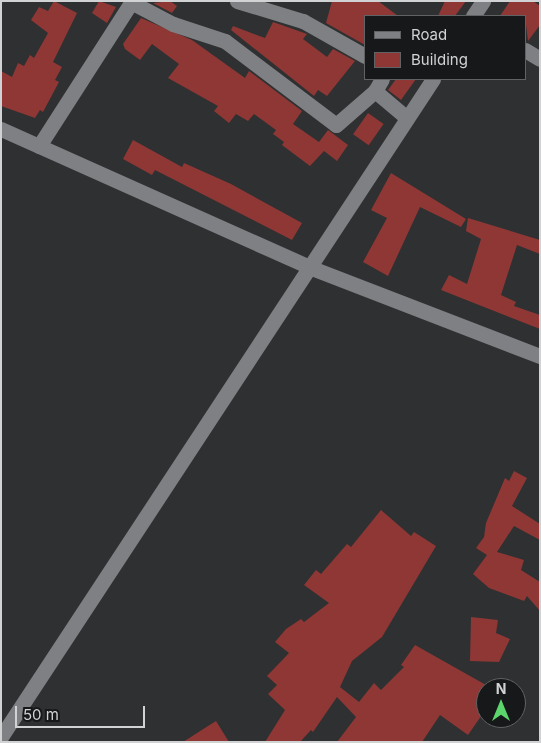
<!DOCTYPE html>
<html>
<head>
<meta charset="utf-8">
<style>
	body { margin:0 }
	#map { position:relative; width:541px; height:743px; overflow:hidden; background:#2f3032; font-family:Inter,sans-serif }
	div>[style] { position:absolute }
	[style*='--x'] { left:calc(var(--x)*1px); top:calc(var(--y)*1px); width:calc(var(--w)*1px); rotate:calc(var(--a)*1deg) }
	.building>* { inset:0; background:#8e3734; transform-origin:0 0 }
	.minor>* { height:15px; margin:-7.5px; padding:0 7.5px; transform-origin:7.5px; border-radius:7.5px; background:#7f8083 }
	.tertiary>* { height:15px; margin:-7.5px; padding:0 7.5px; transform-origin:7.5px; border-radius:7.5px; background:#7f8083 }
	span { translate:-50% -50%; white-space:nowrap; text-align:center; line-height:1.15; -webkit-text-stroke:4px #171819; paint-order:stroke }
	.frame { position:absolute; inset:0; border:2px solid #d1d2d3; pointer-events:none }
	.legend { position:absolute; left:364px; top:15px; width:162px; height:65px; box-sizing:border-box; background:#171819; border:1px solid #616263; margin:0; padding:6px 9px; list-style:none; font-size:15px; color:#d1d2d3 }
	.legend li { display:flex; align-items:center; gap:10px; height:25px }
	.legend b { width:25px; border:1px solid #616263 }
	.north { position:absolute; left:476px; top:678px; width:50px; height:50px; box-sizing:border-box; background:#171819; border:1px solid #616263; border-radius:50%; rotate:0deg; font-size:14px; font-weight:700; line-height:20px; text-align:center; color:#d1d2d3 }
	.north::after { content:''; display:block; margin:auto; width:18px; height:22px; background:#5cd56d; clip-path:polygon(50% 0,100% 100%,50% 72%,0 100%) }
	.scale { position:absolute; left:15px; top:706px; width:130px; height:22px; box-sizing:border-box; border:2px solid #d1d2d3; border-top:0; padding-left:6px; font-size:15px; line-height:18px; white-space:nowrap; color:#d1d2d3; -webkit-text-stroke:4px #171819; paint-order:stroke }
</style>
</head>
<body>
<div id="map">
	<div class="building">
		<div style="clip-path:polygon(54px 1px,77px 13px,53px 62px,62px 67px,55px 80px,59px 82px,43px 112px,40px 110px,35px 118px,1px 106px,1px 71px,12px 77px,18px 63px,24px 66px,30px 55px,34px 58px,48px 33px,31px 20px,39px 7px,48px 11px)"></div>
		<div style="clip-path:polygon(99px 1px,116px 7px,107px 23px,92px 13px)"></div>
		<div style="clip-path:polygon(170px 1px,177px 6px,172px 13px,153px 3px)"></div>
		<div style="clip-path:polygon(332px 1px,378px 1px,398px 16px,365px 16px,365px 45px,326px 23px)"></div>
		<div style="clip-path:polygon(445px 1px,466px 1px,455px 16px,438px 16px)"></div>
		<div style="clip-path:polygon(510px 1px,533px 1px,540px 6px,540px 25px,528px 41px,525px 16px,500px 16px)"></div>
		<div style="clip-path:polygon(141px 18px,192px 40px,245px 78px,249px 71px,302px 111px,293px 124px,319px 142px,328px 130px,348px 145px,337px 161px,324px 151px,310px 166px,282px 145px,284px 142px,273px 134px,276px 130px,254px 114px,248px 121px,236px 114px,229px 123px,214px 111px,218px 106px,168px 78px,179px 64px,152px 44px,140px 60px,125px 49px,123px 44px)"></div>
		<div style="clip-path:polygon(273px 22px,307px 34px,303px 39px,327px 57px,333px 49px,355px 61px,327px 96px,318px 90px,314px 96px,231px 30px,233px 26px,265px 38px)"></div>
		<div style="clip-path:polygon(396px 79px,416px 79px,401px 100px,388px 90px)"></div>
		<div style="left:368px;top:113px;width:19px;height:26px;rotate:35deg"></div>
		<div style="clip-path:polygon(133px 140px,182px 167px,184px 163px,231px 184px,302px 223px,292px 240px,155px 170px,152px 175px,123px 159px)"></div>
		<div style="clip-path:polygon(391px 173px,466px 219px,461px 227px,420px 207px,388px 276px,363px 262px,387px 218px,371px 210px)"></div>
		<div style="clip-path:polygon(468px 218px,540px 240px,540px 254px,517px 245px,501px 295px,516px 302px,514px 306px,540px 315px,540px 329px,441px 290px,449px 275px,467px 284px,481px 239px,466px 231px)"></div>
		<div style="clip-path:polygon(514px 471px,527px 478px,512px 506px,540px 524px,540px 540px,514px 526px,497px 552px,524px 560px,521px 570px,540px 582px,540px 611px,527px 596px,524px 601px,489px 588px,473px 574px,487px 555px,476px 548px,484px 537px,486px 523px,505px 478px,509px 481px)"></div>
		<div style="clip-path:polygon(381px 510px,411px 536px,414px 532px,436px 546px,382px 637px,352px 661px,340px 687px,359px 702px,374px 683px,381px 690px,404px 667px,401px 665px,415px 645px,486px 685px,486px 709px,468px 735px,440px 715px,422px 742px,337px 742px,356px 717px,337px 697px,313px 732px,311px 730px,300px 742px,265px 742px,285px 710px,268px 694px,277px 685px,267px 676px,289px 653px,275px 642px,286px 629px,301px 619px,304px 622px,329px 603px,304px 585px,316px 570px,321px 574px,347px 544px,351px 547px)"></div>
		<div style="clip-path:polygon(471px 617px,498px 620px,496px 633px,510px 639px,499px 662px,470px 661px)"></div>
		<div style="clip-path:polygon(216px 721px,229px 742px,183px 742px,208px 726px)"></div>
	</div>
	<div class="minor">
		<div style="--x:237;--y:1;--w:69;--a:16.9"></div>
		<div style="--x:303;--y:21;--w:71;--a:29.4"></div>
		<div style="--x:131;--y:2;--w:47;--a:27.6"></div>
		<div style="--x:173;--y:24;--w:55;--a:18.1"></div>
		<div style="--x:225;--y:41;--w:139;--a:37.1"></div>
		<div style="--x:336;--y:125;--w:52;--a:-41.1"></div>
		<div style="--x:525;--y:50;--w:17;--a:31"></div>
		<div style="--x:382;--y:79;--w:14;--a:120"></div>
		<div style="--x:375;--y:91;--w:42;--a:40.2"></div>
		<div style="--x:1;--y:129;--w:338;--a:24.1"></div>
		<div style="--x:309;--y:267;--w:248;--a:21.1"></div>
		<div style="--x:39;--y:146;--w:172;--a:-57.3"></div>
	</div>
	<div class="tertiary">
		<div style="--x:473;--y:16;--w:18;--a:-56"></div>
		<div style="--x:1;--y:737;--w:787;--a:-56.71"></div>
	</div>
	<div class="frame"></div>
	<ul class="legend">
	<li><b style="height:6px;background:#7f8083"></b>Road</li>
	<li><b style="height:14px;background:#8e3734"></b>Building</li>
	</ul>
	<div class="north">N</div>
	<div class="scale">50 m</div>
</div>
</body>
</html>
